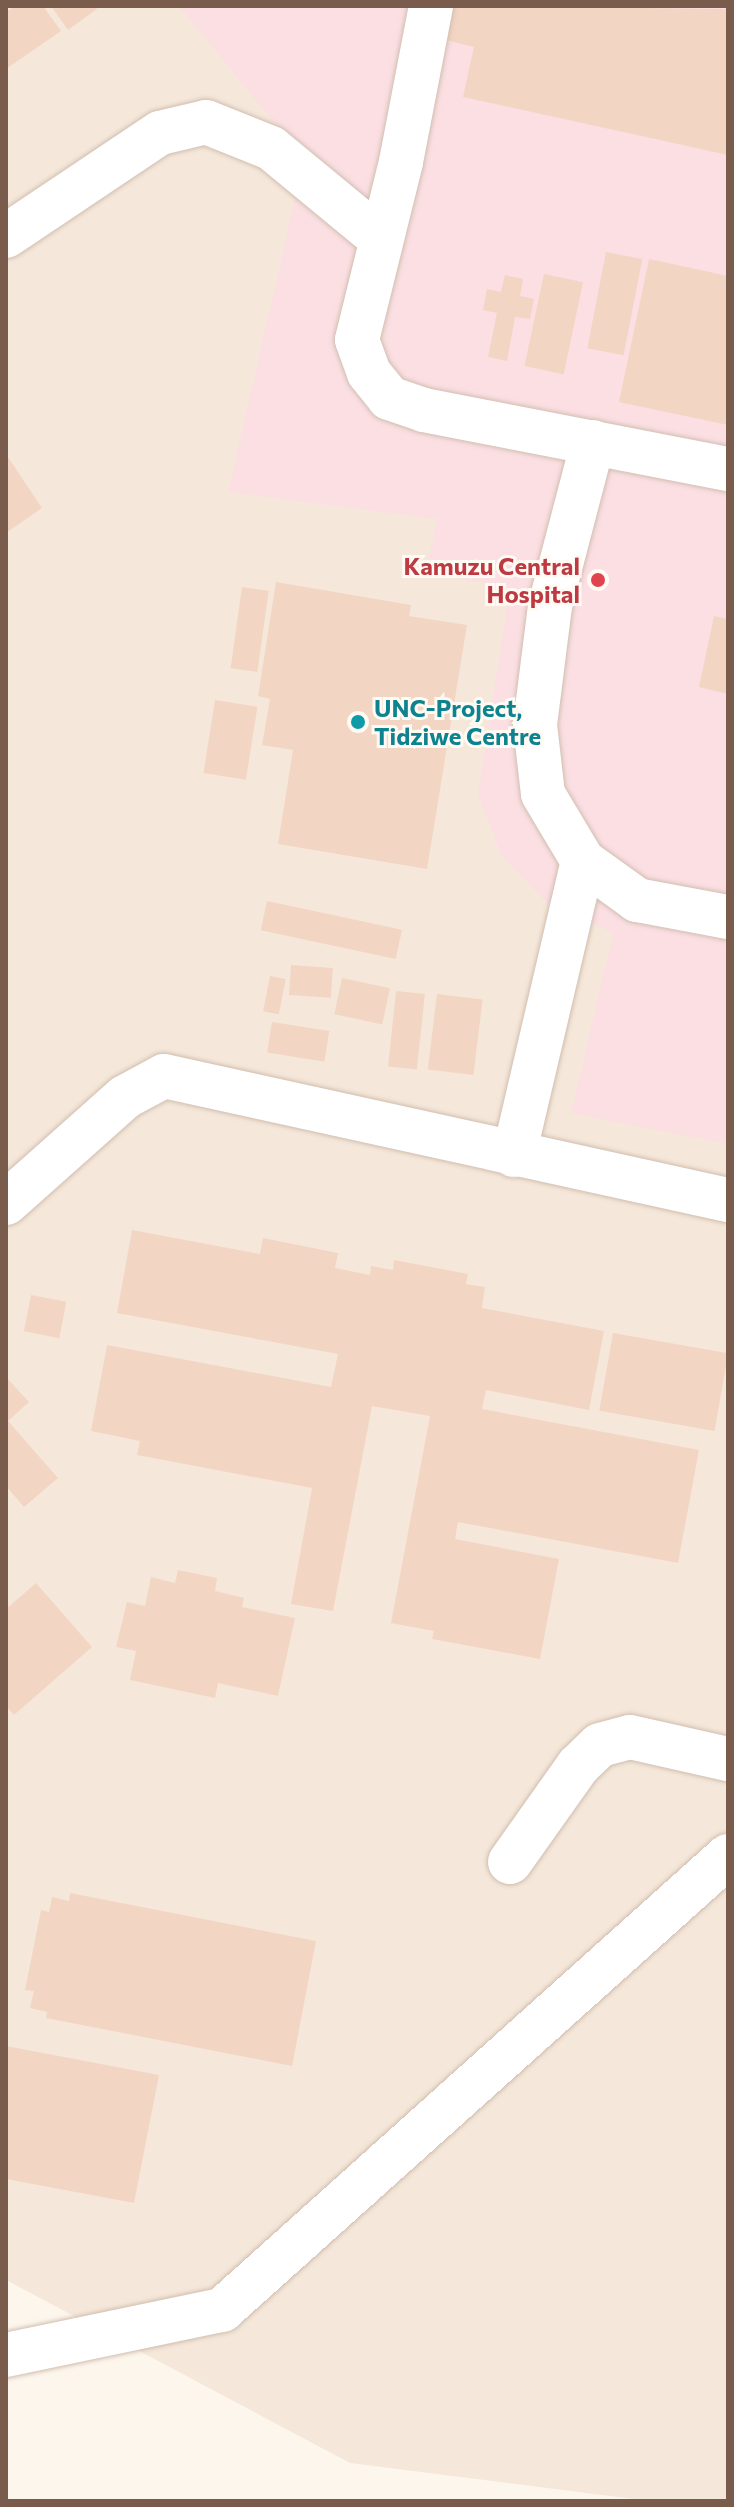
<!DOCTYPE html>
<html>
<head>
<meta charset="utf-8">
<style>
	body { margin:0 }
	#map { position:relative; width:734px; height:2507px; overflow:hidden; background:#fdf6ec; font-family:Commissioner,sans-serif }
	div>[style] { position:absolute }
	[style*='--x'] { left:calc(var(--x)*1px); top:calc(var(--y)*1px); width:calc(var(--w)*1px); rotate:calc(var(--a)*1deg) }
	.residential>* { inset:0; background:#f5e8da }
	.medical>* { inset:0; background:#fbdfe3 }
	.building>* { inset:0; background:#f3d5c3; transform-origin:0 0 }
	.roads { filter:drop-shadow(0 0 2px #d1beb0) drop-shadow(0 0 2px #d1beb0) }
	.minor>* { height:44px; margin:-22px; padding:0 22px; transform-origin:22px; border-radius:22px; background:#fff }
	.dots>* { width:22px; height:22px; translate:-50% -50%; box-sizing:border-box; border:4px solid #fffaf3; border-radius:50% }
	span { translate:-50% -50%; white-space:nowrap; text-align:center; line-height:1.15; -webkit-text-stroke:6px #fffaf3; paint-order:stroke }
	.health-label { font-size:24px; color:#be3a42; font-weight:700 }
	.right { translate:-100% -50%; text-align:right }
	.culture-label { font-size:24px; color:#0d838f; font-weight:700 }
	.left { translate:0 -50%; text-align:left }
	.frame { position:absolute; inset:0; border:8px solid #7a5c4d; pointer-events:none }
</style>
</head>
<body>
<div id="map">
	<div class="residential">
		<div style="clip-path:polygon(6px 6px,728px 6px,728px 2501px,649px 2501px,350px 2463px,6px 2280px)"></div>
	</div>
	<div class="medical">
		<div style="clip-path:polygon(179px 6px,728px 6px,728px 1144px,571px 1113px,613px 933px,548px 904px,501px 855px,478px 793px,510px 587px,426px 573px,437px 519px,228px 492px,304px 160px)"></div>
	</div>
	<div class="building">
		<div style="clip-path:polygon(15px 6px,43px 6px,61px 31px,6px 69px,6px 12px)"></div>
		<div style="clip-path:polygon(51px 6px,95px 6px,97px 9px,68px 30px)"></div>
		<div style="clip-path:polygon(453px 6px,728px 9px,728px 155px,463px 97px,474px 47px,446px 40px)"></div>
		<div style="left:606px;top:252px;width:37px;height:98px;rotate:11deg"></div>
		<div style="clip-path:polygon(649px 259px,728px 276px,728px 425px,619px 402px)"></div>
		<div style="left:544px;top:274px;width:40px;height:94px;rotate:12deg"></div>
		<div style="clip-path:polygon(505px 275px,523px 279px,520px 296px,534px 299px,530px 319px,515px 317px,507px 361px,488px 357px,497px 313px,483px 310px,487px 289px,501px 292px)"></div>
		<div style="clip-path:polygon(6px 454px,42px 508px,6px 533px)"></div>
		<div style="clip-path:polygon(276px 582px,411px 605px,409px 616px,467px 625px,427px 869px,278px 844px,293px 750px,262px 745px,270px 699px,258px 696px)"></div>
		<div style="left:242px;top:587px;width:27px;height:82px;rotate:8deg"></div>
		<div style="clip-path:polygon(714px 616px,728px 619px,728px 694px,699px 687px)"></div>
		<div style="left:215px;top:700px;width:43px;height:74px;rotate:9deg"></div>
		<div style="left:267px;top:901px;width:138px;height:30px;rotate:12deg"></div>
		<div style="left:291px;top:965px;width:42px;height:30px;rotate:4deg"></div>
		<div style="left:270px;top:976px;width:16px;height:36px;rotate:11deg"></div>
		<div style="left:342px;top:978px;width:49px;height:37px;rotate:12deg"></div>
		<div style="left:396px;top:991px;width:29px;height:76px;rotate:6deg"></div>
		<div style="left:437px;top:994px;width:46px;height:76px;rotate:7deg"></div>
		<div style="left:272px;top:1022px;width:58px;height:31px;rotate:9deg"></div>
		<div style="clip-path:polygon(132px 1230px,260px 1254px,263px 1238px,338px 1253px,335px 1268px,370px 1275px,371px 1266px,393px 1270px,394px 1260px,468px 1274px,466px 1284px,485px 1287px,482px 1308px,604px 1331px,589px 1410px,486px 1390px,482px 1409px,699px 1450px,678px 1563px,458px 1522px,455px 1539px,559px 1559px,540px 1659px,432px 1639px,434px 1631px,391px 1623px,430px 1416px,372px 1406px,333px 1611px,291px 1604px,312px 1488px,137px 1455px,140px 1441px,91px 1431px,107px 1345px,331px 1387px,338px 1354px,117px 1313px)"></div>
		<div style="left:31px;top:1295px;width:36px;height:37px;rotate:11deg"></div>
		<div style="left:613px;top:1333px;width:117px;height:79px;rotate:10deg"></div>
		<div style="clip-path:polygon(6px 1377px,29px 1402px,8px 1421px,58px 1478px,24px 1507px,6px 1486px)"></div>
		<div style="clip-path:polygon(178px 1570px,217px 1578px,215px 1591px,244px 1598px,242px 1607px,295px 1618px,278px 1696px,218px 1683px,215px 1698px,130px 1680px,136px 1651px,116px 1647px,127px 1602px,145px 1606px,151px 1577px,175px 1583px)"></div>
		<div style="clip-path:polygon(36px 1583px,92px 1647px,14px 1715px,6px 1706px,6px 1609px)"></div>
		<div style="clip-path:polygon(70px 1893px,316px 1941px,292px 2066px,46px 2018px,47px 2012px,30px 2008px,34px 1991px,25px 1990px,41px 1910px,49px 1912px,52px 1897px,69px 1901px)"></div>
		<div style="clip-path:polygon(6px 2046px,159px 2075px,134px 2203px,6px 2179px)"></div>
	</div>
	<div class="roads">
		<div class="minor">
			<div style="--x:431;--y:6;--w:159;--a:100.9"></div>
			<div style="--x:401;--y:162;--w:183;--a:103.9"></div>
			<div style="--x:357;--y:340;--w:35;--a:70"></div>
			<div style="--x:369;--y:373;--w:32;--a:51"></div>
			<div style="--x:389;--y:398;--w:37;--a:19"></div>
			<div style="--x:424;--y:410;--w:310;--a:11"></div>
			<div style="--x:6;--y:236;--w:185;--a:-33.8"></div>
			<div style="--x:160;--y:133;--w:47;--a:-13.4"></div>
			<div style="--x:206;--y:122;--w:70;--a:21.8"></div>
			<div style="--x:271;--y:148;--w:141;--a:39.5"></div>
			<div style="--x:593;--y:442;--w:170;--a:104.7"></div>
			<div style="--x:550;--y:606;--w:120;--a:97.2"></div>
			<div style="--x:535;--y:725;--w:69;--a:83.4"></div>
			<div style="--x:543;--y:794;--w:78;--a:59.2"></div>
			<div style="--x:583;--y:861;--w:67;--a:35.8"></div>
			<div style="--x:637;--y:900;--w:93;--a:10.6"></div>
			<div style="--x:514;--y:1155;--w:302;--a:-76.8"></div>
			<div style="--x:6;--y:1203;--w:159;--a:-41.7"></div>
			<div style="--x:125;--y:1097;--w:44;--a:-28.3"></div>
			<div style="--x:164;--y:1076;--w:577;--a:12.4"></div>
			<div style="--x:510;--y:1862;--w:118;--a:-54.7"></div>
			<div style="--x:578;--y:1766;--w:30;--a:-44"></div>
			<div style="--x:600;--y:1745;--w:31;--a:-15"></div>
			<div style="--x:630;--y:1737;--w:100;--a:12.7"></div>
			<div style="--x:6;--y:2355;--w:221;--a:-11.8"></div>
			<div style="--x:222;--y:2310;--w:680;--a:-41.9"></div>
		</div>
	</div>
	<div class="dots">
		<div style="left:598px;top:580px;background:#e0444e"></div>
		<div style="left:358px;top:722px;background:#0f9aa8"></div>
	</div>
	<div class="health-label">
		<span class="right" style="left:580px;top:580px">Kamuzu Central<br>Hospital</span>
	</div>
	<div class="culture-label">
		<span class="left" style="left:374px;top:722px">UNC-Project,<br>Tidziwe Centre</span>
	</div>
	<div class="frame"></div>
</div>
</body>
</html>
